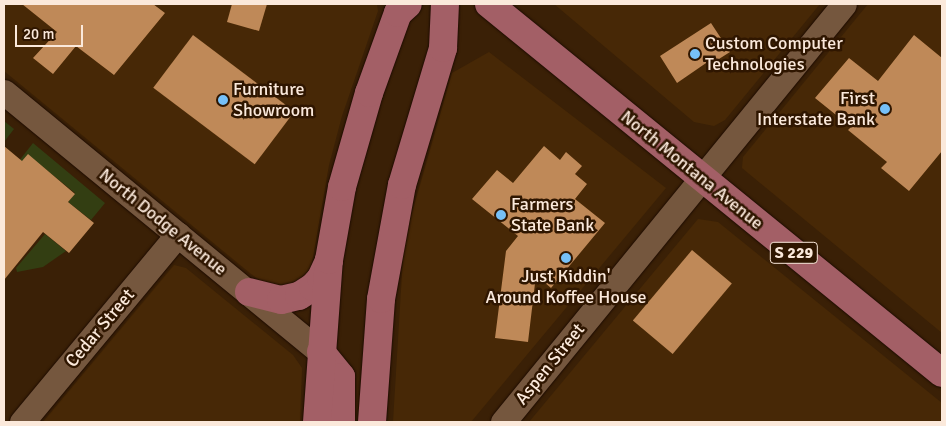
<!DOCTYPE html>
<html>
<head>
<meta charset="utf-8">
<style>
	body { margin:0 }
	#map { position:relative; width:946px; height:426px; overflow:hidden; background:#3a2006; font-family:Signika,sans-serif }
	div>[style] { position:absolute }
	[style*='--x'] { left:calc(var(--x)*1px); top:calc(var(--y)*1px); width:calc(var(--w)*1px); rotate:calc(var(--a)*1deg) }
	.built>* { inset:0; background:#472806 }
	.green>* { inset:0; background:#333e12 }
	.building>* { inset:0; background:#bf8958; transform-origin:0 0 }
	.roads { filter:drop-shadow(0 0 1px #1d0b00) drop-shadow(0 0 1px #1d0b00) }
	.minor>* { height:25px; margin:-12.5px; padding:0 12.5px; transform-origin:12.5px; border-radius:12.5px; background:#75573e }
	.primary>* { height:28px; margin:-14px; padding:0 14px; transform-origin:14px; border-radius:14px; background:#a35f66 }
	.dots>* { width:14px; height:14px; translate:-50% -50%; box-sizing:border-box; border:2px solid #2f1600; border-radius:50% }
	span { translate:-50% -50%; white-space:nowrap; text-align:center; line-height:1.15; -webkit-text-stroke:5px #2f1600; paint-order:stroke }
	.shield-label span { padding:1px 4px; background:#2f1600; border:1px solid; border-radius:4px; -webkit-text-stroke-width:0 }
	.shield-label { font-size:16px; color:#fbe9db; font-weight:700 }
	.poi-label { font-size:18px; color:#fbe9db }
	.left { translate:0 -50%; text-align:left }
	.right { translate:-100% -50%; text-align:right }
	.street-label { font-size:18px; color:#fbe9db }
	.frame { position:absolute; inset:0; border:5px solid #fbe9db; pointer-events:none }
	.scale { position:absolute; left:15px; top:25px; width:68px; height:22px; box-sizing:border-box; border:2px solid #fbe9db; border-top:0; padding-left:6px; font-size:15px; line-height:18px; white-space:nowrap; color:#fbe9db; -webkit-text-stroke:4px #2f1600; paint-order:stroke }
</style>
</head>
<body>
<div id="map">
	<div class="built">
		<div style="clip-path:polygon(4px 4px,377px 4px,378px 11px,342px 116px,329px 165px,310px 274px,297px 291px,276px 292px,251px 274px,4px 71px)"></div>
		<div style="clip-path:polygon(554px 4px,820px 4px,725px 120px,714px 126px,694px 122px)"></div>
		<div style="clip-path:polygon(868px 4px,942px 4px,942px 333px,742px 168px,743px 157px)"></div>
		<div style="clip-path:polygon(489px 52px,666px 188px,471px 422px,393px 422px,404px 241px,452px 73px)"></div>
		<div style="clip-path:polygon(698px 219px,718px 222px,942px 403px,942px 422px,529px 422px)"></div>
		<div style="clip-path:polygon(174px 265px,186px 268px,293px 355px,302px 368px,300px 422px,43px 422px)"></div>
	</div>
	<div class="green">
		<div style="clip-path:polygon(4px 121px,14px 129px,4px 142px)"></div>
		<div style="clip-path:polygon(33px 143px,105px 203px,91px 220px,68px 202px,75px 193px,28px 155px,16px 168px,15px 166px)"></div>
		<div style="clip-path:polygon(45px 234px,66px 251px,43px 267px,17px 272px,16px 268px)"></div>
	</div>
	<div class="building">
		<div style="clip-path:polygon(22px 4px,153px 4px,165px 13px,114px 75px,76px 46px,53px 74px,33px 58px,57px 32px)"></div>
		<div style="clip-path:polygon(232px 4px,267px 4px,259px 31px,227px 22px)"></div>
		<div style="clip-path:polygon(711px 23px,730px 52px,711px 64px,709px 61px,677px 83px,660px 56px)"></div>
		<div style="left:193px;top:35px;width:127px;height:66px;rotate:37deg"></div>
		<div style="clip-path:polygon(914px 35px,942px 58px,942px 151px,909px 191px,881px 168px,887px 162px,848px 130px,851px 127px,815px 98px,849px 58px,878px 81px)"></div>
		<div style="clip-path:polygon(4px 146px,22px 161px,28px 154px,75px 194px,68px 202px,94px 223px,69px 253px,43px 232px,4px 280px)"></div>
		<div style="clip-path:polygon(544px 146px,560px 160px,566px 152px,582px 166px,575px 174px,587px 184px,575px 199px,605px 223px,551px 288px,536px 275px,528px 342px,495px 338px,506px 251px,518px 236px,472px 199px,497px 170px,513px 183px)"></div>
		<div style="left:692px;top:250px;width:52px;height:92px;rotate:40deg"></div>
	</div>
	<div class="roads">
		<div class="minor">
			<div style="--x:4;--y:92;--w:410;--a:39.4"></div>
			<div style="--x:22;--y:422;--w:244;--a:-50.3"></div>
			<div style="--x:503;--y:422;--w:539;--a:-50.79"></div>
		</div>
		<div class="primary">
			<div style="--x:489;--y:4;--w:584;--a:39.17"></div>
			<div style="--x:249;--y:292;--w:33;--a:14"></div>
			<div style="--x:281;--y:300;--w:18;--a:-13"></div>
			<div style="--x:299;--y:296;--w:17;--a:-33"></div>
			<div style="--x:313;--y:287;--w:12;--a:-48"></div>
			<div style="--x:321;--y:278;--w:19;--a:-65"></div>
			<div style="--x:321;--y:352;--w:32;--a:51"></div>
			<div style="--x:341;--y:377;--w:45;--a:90"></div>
			<div style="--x:317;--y:422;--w:162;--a:-85.8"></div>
			<div style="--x:329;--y:260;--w:74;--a:-79.9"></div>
			<div style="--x:342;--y:187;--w:98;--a:-74"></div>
			<div style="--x:369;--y:93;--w:85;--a:-70.1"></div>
			<div style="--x:398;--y:13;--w:13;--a:-42"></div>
			<div style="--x:372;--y:422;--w:123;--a:-85.8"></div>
			<div style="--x:381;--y:299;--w:116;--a:-79.6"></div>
			<div style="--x:402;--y:185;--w:143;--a:-73.3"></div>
			<div style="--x:443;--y:48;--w:44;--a:-87.4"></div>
		</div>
	</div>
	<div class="dots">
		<div style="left:695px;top:54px;background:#76c0f7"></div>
		<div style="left:223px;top:100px;background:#76c0f7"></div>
		<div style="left:885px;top:109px;background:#76c0f7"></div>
		<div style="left:501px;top:215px;background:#76c0f7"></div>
		<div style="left:566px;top:258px;background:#76c0f7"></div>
	</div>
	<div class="shield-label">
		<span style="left:794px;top:253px">S 229</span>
	</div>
	<div class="poi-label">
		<span class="left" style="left:705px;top:54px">Custom Computer<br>Technologies</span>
		<span class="left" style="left:233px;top:100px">Furniture<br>Showroom</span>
		<span class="right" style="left:875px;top:109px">First<br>Interstate Bank</span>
		<span class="left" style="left:511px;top:215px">Farmers<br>State Bank</span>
		<span style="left:566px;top:287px">Just Kiddin'<br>Around Koffee House</span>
	</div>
	<div class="street-label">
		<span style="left:692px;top:170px;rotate:39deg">North Montana Avenue</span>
		<span style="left:163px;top:222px;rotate:39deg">North Dodge Avenue</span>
		<span style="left:100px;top:328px;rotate:-50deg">Cedar Street</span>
		<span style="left:550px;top:364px;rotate:-51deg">Aspen Street</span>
	</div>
	<div class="frame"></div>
	<div class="scale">20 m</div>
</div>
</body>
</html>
